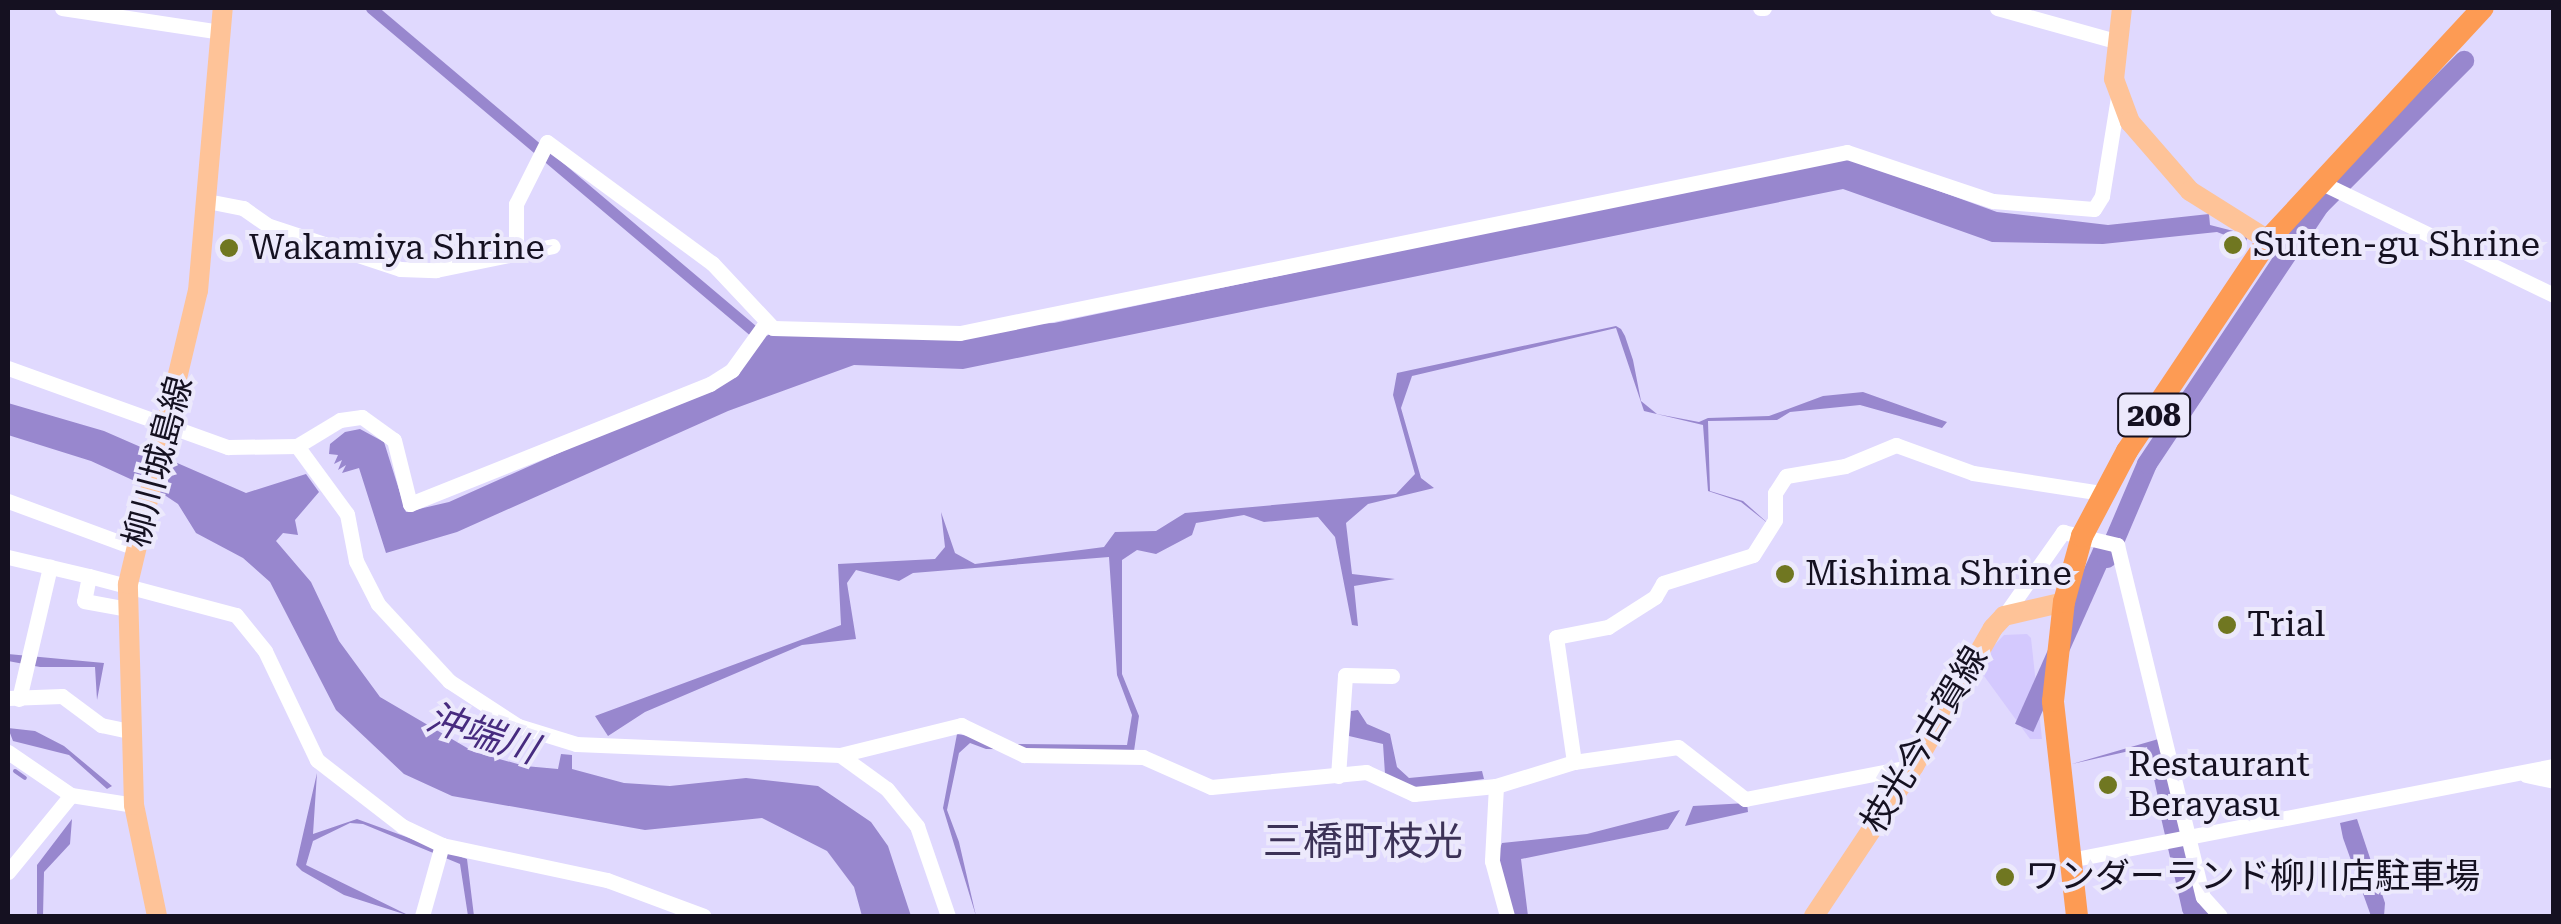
<!DOCTYPE html>
<html>
<head>
<meta charset="utf-8">
<style>
	body { margin:0 }
	#map { position:relative; width:2561px; height:924px; overflow:hidden; background:#e0d9fe; font-family:"Roboto Serif","Noto Sans JP",serif }
	div>[style] { position:absolute }
	[style*='--x'] { left:calc(var(--x)*1px); top:calc(var(--y)*1px); width:calc(var(--w)*1px); rotate:calc(var(--a)*1deg) }
	.built>* { inset:0; background:#d4c9fe }
	.water>* { inset:0; background:#9887ce; transform-origin:0 0 }
	.stream>* { height:4px; margin:-2px; padding:0 2px; transform-origin:2px; border-radius:2px; background:#9887ce }
	.canal>* { height:11px; margin:-5.5px; padding:0 5.5px; transform-origin:5.5px; border-radius:5.5px; background:#9887ce }
	.river>* { height:20px; margin:-10px; padding:0 10px; transform-origin:10px; border-radius:10px; background:#9887ce }
	.minor>* { height:15px; margin:-7.5px; padding:0 7.5px; transform-origin:7.5px; border-radius:7.5px; background:#fff }
	.major>* { height:20px; margin:-10px; padding:0 10px; transform-origin:10px; border-radius:10px; background:#fec398 }
	.highway>* { height:22px; margin:-11px; padding:0 11px; transform-origin:11px; border-radius:11px; background:#fd9b54 }
	.dots>* { width:28px; height:28px; translate:-50% -50%; box-sizing:border-box; border:5px solid #ece9fc; border-radius:50% }
	span { translate:-50% -50%; white-space:nowrap; text-align:center; line-height:1.15; -webkit-text-stroke:8px #ece9fc; paint-order:stroke }
	.shield-label span { padding:2px 8px; background:#ece9fc; border:2px solid; border-radius:8px; -webkit-text-stroke-width:0 }
	.shield-label { font-size:32px; color:#151121; font-weight:700 }
	.poi-label { font-size:35px; color:#151121 }
	.left { translate:0 -50%; text-align:left }
	.street-label { font-size:35px; color:#151121 }
	.water-label { font-size:38px; color:#472b7f; font-style:italic }
	.quarter-label { font-size:40px; color:#3c3257 }
	.frame { position:absolute; inset:0; border:10px solid #151121; pointer-events:none }
</style>
</head>
<body>
<div id="map">
	<div class="built">
		<div style="clip-path:polygon(2027px 634px,2031px 638px,2042px 739px,2030px 739px,1976px 665px,2004px 635px)"></div>
	</div>
	<div class="water">
		<div style="clip-path:polygon(1845px 157px,1997px 212px,2108px 225px,2209px 214px,2210px 225px,2249px 235px,2245px 243px,2217px 232px,2103px 244px,1992px 242px,1843px 189px,963px 369px,854px 365px,728px 411px,457px 532px,386px 553px,359px 468px,342px 473px,346px 465px,338px 470px,342px 460px,334px 464px,338px 455px,329px 454px,330px 444px,345px 432px,360px 429px,384px 442px,406px 512px,449px 502px,731px 376px,768px 335px,1054px 323px)"></div>
		<div style="clip-path:polygon(1616px 326px,1621px 329px,1625px 336px,1633px 360px,1641px 401px,1657px 414px,1699px 422px,1708px 418px,1769px 416px,1823px 396px,1863px 392px,1947px 422px,1942px 428px,1860px 405px,1790px 412px,1777px 420px,1708px 421px,1710px 491px,1743px 501px,1770px 525px,1741px 502px,1708px 491px,1703px 425px,1644px 411px,1616px 328px,1412px 376px,1401px 408px,1421px 478px,1434px 488px,1368px 504px,1346px 523px,1352px 574px,1395px 579px,1354px 586px,1358px 626px,1352px 625px,1335px 537px,1318px 517px,1264px 522px,1244px 515px,1196px 523px,1192px 535px,1156px 554px,1137px 550px,1122px 560px,1122px 674px,1139px 716px,1134px 751px,986px 749px,970px 743px,959px 753px,947px 810px,959px 842px,976px 916px,943px 808px,957px 734px,1017px 744px,1127px 745px,1132px 715px,1117px 675px,1109px 557px,913px 573px,899px 581px,856px 570px,847px 583px,856px 639px,802px 645px,645px 712px,608px 736px,595px 716px,841px 625px,838px 564px,935px 559px,945px 547px,941px 512px,955px 553px,975px 564px,1104px 547px,1115px 532px,1156px 531px,1185px 513px,1396px 494px,1415px 474px,1393px 395px,1397px 373px)"></div>
		<div style="clip-path:polygon(8px 403px,104px 431px,246px 493px,306px 474px,319px 492px,295px 520px,298px 535px,283px 533px,276px 541px,311px 582px,339px 641px,380px 697px,474px 752px,525px 766px,558px 769px,561px 754px,572px 755px,572px 769px,624px 783px,670px 786px,746px 778px,818px 786px,871px 822px,888px 846px,911px 916px,862px 916px,854px 887px,827px 851px,762px 818px,645px 830px,452px 796px,404px 774px,336px 710px,270px 582px,243px 558px,196px 533px,178px 504px,163px 494px,91px 461px,8px 435px)"></div>
		<div style="left:2096px;top:542px;width:20px;height:199px;rotate:24deg"></div>
		<div style="clip-path:polygon(8px 654px,104px 663px,97px 700px,95px 667px,40px 667px,8px 661px)"></div>
		<div style="clip-path:polygon(1358px 710px,1367px 724px,1390px 734px,1397px 767px,1409px 778px,1482px 771px,1484px 779px,1416px 788px,1385px 774px,1383px 744px,1349px 736px,1351px 711px)"></div>
		<div style="clip-path:polygon(8px 728px,35px 731px,64px 746px,112px 786px,107px 789px,69px 755px,13px 741px)"></div>
		<div style="clip-path:polygon(2162px 738px,2181px 821px,2164px 825px,2147px 747px,2072px 764px)"></div>
		<div style="clip-path:polygon(317px 773px,313px 834px,357px 819px,467px 859px,474px 916px,468px 916px,460px 864px,363px 824px,350px 823px,313px 841px,306px 865px,410px 916px,344px 895px,302px 871px,296px 865px)"></div>
		<div style="clip-path:polygon(1747px 803px,1748px 812px,1685px 826px,1693px 806px)"></div>
		<div style="clip-path:polygon(1680px 810px,1668px 829px,1521px 859px,1528px 916px,1512px 916px,1496px 859px,1502px 843px,1587px 834px)"></div>
		<div style="clip-path:polygon(72px 819px,70px 844px,44px 872px,43px 916px,37px 916px,37px 865px)"></div>
		<div style="clip-path:polygon(2357px 819px,2385px 903px,2384px 916px,2371px 916px,2343px 838px,2340px 823px)"></div>
	</div>
	<div class="stream">
		<div style="--x:15;--y:771;--w:12;--a:35"></div>
	</div>
	<div class="canal">
		<div style="--x:371;--y:8;--w:513;--a:40.18"></div>
		<div style="--x:2276;--y:251;--w:10;--a:17"></div>
	</div>
	<div class="river">
		<div style="--x:2107;--y:558;--w:102;--a:-66.9"></div>
		<div style="--x:2147;--y:464;--w:311;--a:-56.3"></div>
		<div style="--x:2320;--y:205;--w:204;--a:-45"></div>
		<div style="--x:2167;--y:799;--w:112;--a:77.1"></div>
		<div style="--x:2192;--y:908;--w:11;--a:45"></div>
	</div>
	<div class="minor">
		<div style="--x:62;--y:8;--w:160;--a:8.6"></div>
		<div style="--x:1760;--y:8;--w:4;--a:0"></div>
		<div style="--x:1997;--y:8;--w:123;--a:15.6"></div>
		<div style="--x:2322;--y:183;--w:258;--a:25.8"></div>
		<div style="--x:207;--y:201;--w:37;--a:11"></div>
		<div style="--x:243;--y:208;--w:29;--a:35"></div>
		<div style="--x:267;--y:225;--w:140;--a:18.3"></div>
		<div style="--x:400;--y:269;--w:36;--a:2"></div>
		<div style="--x:436;--y:270;--w:119;--a:-11.6"></div>
		<div style="--x:516;--y:254;--w:50;--a:-90"></div>
		<div style="--x:516;--y:204;--w:69;--a:-63.4"></div>
		<div style="--x:547;--y:142;--w:205;--a:36.3"></div>
		<div style="--x:712;--y:263;--w:89;--a:46.8"></div>
		<div style="--x:773;--y:328;--w:187;--a:1.5"></div>
		<div style="--x:960;--y:333;--w:905;--a:-11.53"></div>
		<div style="--x:1847;--y:152;--w:154;--a:18.6"></div>
		<div style="--x:1993;--y:201;--w:101;--a:4.5"></div>
		<div style="--x:2094;--y:209;--w:15;--a:-58"></div>
		<div style="--x:2102;--y:196;--w:100;--a:-80.8"></div>
		<div style="--x:8;--y:368;--w:234;--a:19.8"></div>
		<div style="--x:228;--y:447;--w:69;--a:-0.8"></div>
		<div style="--x:297;--y:446;--w:50;--a:-31.2"></div>
		<div style="--x:340;--y:420;--w:22;--a:-8"></div>
		<div style="--x:362;--y:417;--w:39;--a:36"></div>
		<div style="--x:394;--y:440;--w:66;--a:76"></div>
		<div style="--x:410;--y:504;--w:323;--a:-21.8"></div>
		<div style="--x:710;--y:384;--w:26;--a:-32"></div>
		<div style="--x:732;--y:370;--w:57;--a:-54.3"></div>
		<div style="--x:297;--y:446;--w:84;--a:53.7"></div>
		<div style="--x:347;--y:514;--w:48;--a:79.2"></div>
		<div style="--x:356;--y:561;--w:48;--a:62.9"></div>
		<div style="--x:378;--y:604;--w:105;--a:47.3"></div>
		<div style="--x:449;--y:681;--w:82;--a:33.1"></div>
		<div style="--x:518;--y:726;--w:61;--a:17.2"></div>
		<div style="--x:576;--y:744;--w:264;--a:2.4"></div>
		<div style="--x:840;--y:755;--w:58;--a:35.9"></div>
		<div style="--x:887;--y:789;--w:48;--a:51"></div>
		<div style="--x:917;--y:826;--w:95;--a:71"></div>
		<div style="--x:8;--y:501;--w:135;--a:20.3"></div>
		<div style="--x:8;--y:557;--w:83;--a:13.2"></div>
		<div style="--x:89;--y:576;--w:25;--a:101"></div>
		<div style="--x:84;--y:601;--w:45;--a:10.3"></div>
		<div style="--x:89;--y:576;--w:152;--a:14.9"></div>
		<div style="--x:236;--y:615;--w:46;--a:51.1"></div>
		<div style="--x:265;--y:651;--w:121;--a:64.5"></div>
		<div style="--x:317;--y:760;--w:108;--a:37.8"></div>
		<div style="--x:402;--y:826;--w:44;--a:25.4"></div>
		<div style="--x:442;--y:845;--w:169;--a:12"></div>
		<div style="--x:607;--y:880;--w:103;--a:20.4"></div>
		<div style="--x:2004;--y:616;--w:103;--a:-54.9"></div>
		<div style="--x:2063;--y:532;--w:56;--a:13.5"></div>
		<div style="--x:2117;--y:545;--w:362;--a:76.3"></div>
		<div style="--x:2203;--y:897;--w:25;--a:48"></div>
		<div style="--x:8;--y:698;--w:54;--a:-2.1"></div>
		<div style="--x:62;--y:696;--w:49;--a:36.6"></div>
		<div style="--x:101;--y:725;--w:33;--a:12"></div>
		<div style="--x:19;--y:699;--w:136;--a:-76.8"></div>
		<div style="--x:8;--y:752;--w:76;--a:34.3"></div>
		<div style="--x:71;--y:795;--w:64;--a:9"></div>
		<div style="--x:840;--y:755;--w:125;--a:-13.9"></div>
		<div style="--x:961;--y:725;--w:70;--a:25.5"></div>
		<div style="--x:1024;--y:755;--w:119;--a:1"></div>
		<div style="--x:1143;--y:757;--w:74;--a:23.8"></div>
		<div style="--x:1211;--y:787;--w:156;--a:-5.5"></div>
		<div style="--x:1366;--y:772;--w:53;--a:24.6"></div>
		<div style="--x:1414;--y:794;--w:82;--a:-5.6"></div>
		<div style="--x:1496;--y:786;--w:82;--a:-17.1"></div>
		<div style="--x:1574;--y:762;--w:105;--a:-8.2"></div>
		<div style="--x:1678;--y:747;--w:85;--a:37.8"></div>
		<div style="--x:1745;--y:799;--w:172;--a:-11"></div>
		<div style="--x:1574;--y:762;--w:126;--a:-98.2"></div>
		<div style="--x:1556;--y:637;--w:53;--a:-10.9"></div>
		<div style="--x:1608;--y:627;--w:56;--a:-32.6"></div>
		<div style="--x:1655;--y:597;--w:16;--a:-60"></div>
		<div style="--x:1663;--y:583;--w:94;--a:-17.3"></div>
		<div style="--x:1753;--y:555;--w:41;--a:-57.8"></div>
		<div style="--x:1775;--y:520;--w:27;--a:-90"></div>
		<div style="--x:1775;--y:493;--w:20;--a:-57"></div>
		<div style="--x:1786;--y:476;--w:60;--a:-9.6"></div>
		<div style="--x:1845;--y:466;--w:55;--a:-22.4"></div>
		<div style="--x:1896;--y:445;--w:82;--a:20"></div>
		<div style="--x:1973;--y:473;--w:131;--a:8.8"></div>
		<div style="--x:2526;--y:775;--w:29;--a:12"></div>
		<div style="--x:1338;--y:776;--w:101;--a:-86"></div>
		<div style="--x:1345;--y:675;--w:47;--a:1.2"></div>
		<div style="--x:1496;--y:786;--w:75;--a:93.1"></div>
		<div style="--x:1492;--y:861;--w:57;--a:74.7"></div>
		<div style="--x:2070;--y:860;--w:493;--a:-11"></div>
		<div style="--x:8;--y:872;--w:99;--a:-50.7"></div>
		<div style="--x:422;--y:916;--w:74;--a:-74.3"></div>
	</div>
	<div class="major">
		<div style="--x:2122;--y:8;--w:71;--a:96.4"></div>
		<div style="--x:2114;--y:79;--w:46;--a:69.6"></div>
		<div style="--x:2130;--y:122;--w:91;--a:49"></div>
		<div style="--x:2190;--y:191;--w:92;--a:32.1"></div>
		<div style="--x:157;--y:916;--w:113;--a:-101.7"></div>
		<div style="--x:134;--y:805;--w:221;--a:-91.6"></div>
		<div style="--x:128;--y:584;--w:301;--a:-76.6"></div>
		<div style="--x:198;--y:291;--w:284;--a:-85"></div>
		<div style="--x:1814;--y:916;--w:180;--a:-56.3"></div>
		<div style="--x:1914;--y:766;--w:159;--a:-60.2"></div>
		<div style="--x:1993;--y:628;--w:16;--a:-47"></div>
		<div style="--x:2004;--y:616;--w:62;--a:-13.1"></div>
	</div>
	<div class="highway">
		<div style="--x:2077;--y:916;--w:216;--a:-96.4"></div>
		<div style="--x:2053;--y:701;--w:100;--a:-83.7"></div>
		<div style="--x:2064;--y:602;--w:68;--a:-74.7"></div>
		<div style="--x:2082;--y:536;--w:96;--a:-62.1"></div>
		<div style="--x:2127;--y:451;--w:254;--a:-56.2"></div>
		<div style="--x:2268;--y:240;--w:316;--a:-47.2"></div>
	</div>
	<div class="dots">
		<div style="left:2233px;top:245px;background:#707721"></div>
		<div style="left:229px;top:248px;background:#707721"></div>
		<div style="left:1785px;top:574px;background:#707721"></div>
		<div style="left:2227px;top:625px;background:#707721"></div>
		<div style="left:2108px;top:785px;background:#707721"></div>
		<div style="left:2005px;top:877px;background:#707721"></div>
	</div>
	<div class="shield-label">
		<span style="left:2154px;top:415px">208</span>
	</div>
	<div class="poi-label">
		<span class="left" style="left:2253px;top:245px">Suiten-gu Shrine</span>
		<span class="left" style="left:249px;top:248px">Wakamiya Shrine</span>
		<span class="left" style="left:1805px;top:574px">Mishima Shrine</span>
		<span class="left" style="left:2247px;top:625px">Trial</span>
		<span class="left" style="left:2128px;top:785px">Restaurant<br>Berayasu</span>
		<span class="left" style="left:2025px;top:877px">ワンダーランド柳川店駐車場</span>
	</div>
	<div class="street-label">
		<span style="left:159px;top:462px;rotate:-75deg">柳川城島線</span>
		<span style="left:1925px;top:740px;rotate:-59deg">枝光今古賀線</span>
	</div>
	<div class="water-label">
		<span style="left:482px;top:734px;rotate:18deg">沖端川</span>
	</div>
	<div class="quarter-label">
		<span style="left:1363px;top:842px">三橋町枝光</span>
	</div>
	<div class="frame"></div>
</div>
</body>
</html>
